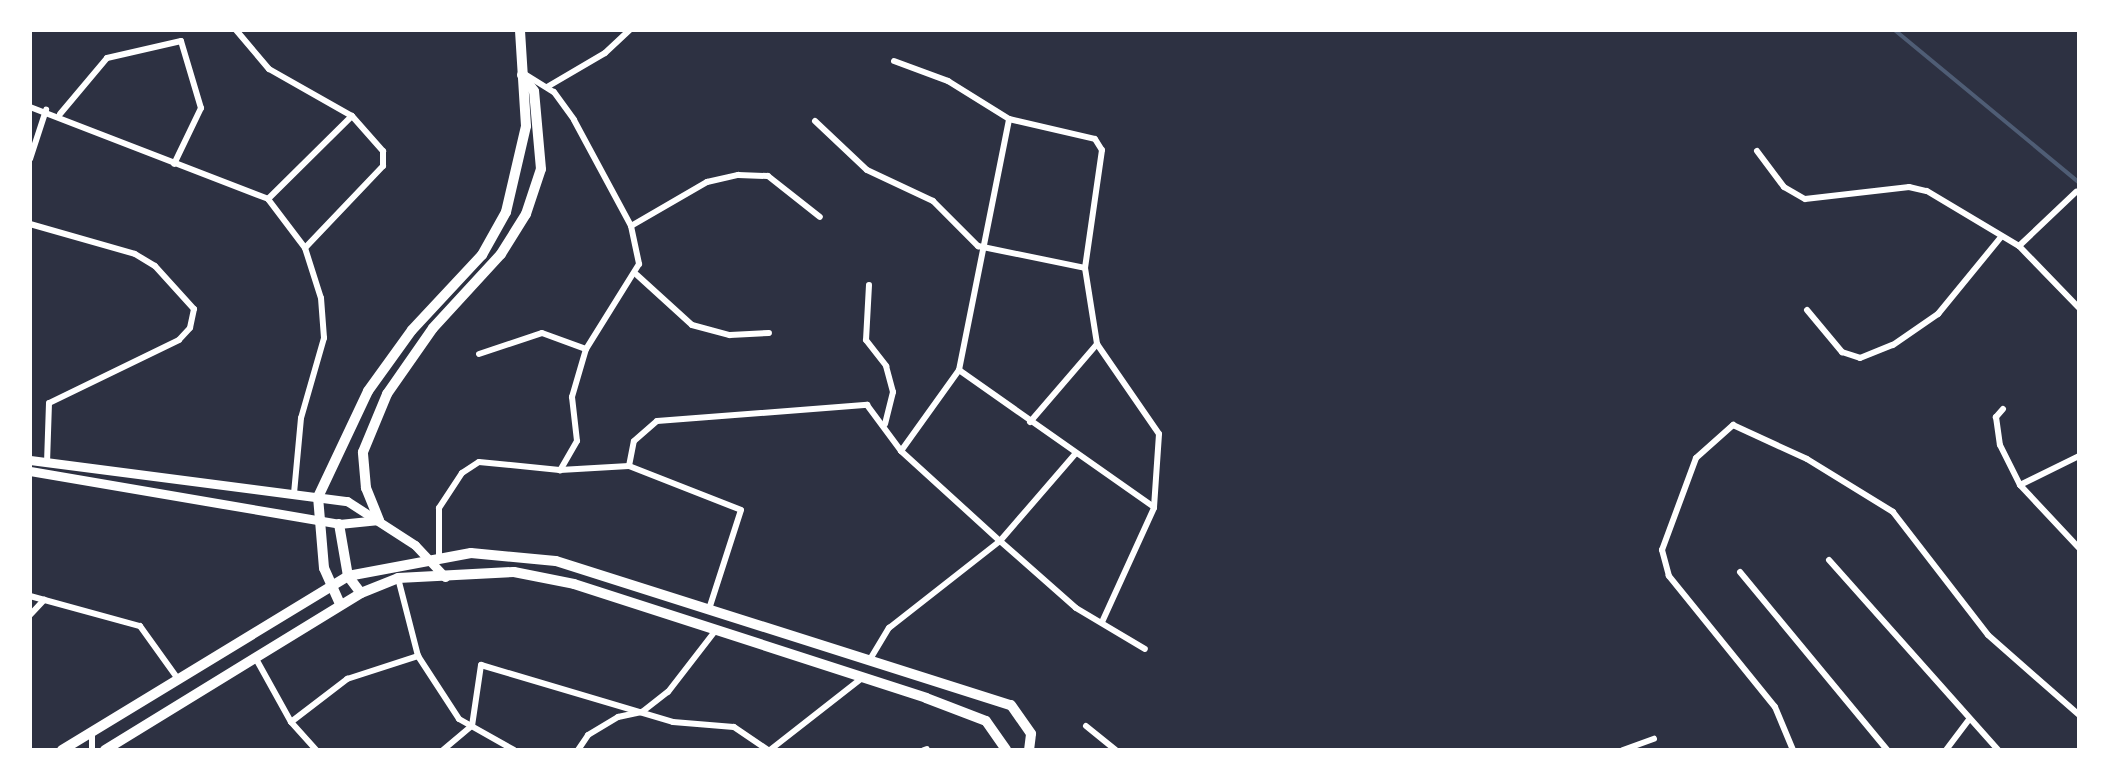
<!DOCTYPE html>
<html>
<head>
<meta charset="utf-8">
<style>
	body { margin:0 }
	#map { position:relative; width:2109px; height:780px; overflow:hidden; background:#2d3142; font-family:Quicksand,sans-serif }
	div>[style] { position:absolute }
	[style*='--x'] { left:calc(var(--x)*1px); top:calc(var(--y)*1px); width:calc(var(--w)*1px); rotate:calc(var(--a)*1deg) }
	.stream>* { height:3.5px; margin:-1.75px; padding:0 1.75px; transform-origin:1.75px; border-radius:1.75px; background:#4f5d75 }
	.minor>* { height:6px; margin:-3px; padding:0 3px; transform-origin:3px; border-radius:3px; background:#fff }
	.secondary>* { height:9px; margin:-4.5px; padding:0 4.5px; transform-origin:4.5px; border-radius:4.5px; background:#fff }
	.primary>* { height:10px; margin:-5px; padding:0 5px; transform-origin:5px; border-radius:5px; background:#fff }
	span { translate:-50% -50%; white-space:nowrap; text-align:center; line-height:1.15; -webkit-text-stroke:7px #fff; paint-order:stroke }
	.frame { position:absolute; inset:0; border:32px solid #fff; pointer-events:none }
</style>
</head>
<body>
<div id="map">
	<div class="stream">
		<div style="--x:1895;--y:30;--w:239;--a:39.6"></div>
	</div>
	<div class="minor">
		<div style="--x:236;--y:30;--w:51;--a:49.8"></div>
		<div style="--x:269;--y:69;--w:95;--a:29.5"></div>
		<div style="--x:352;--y:116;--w:47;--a:48.5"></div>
		<div style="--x:383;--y:151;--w:15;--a:90"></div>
		<div style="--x:383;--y:166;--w:113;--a:133.6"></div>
		<div style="--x:894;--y:61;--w:58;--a:20.3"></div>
		<div style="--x:948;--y:81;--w:72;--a:31.9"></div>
		<div style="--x:1009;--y:119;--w:88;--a:13.1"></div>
		<div style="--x:1095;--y:139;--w:13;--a:58"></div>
		<div style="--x:1102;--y:150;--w:119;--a:98.2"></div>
		<div style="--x:1085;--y:268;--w:77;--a:81"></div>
		<div style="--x:1097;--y:344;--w:109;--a:55.4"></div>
		<div style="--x:1159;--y:434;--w:74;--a:93.9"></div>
		<div style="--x:1154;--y:508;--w:125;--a:114.5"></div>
		<div style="--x:523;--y:73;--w:36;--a:32"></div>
		<div style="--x:554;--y:92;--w:34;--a:54"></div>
		<div style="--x:574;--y:120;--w:120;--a:61.7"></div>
		<div style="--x:631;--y:226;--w:39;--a:78"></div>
		<div style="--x:639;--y:264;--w:100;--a:121.9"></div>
		<div style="--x:586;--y:349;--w:50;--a:106.3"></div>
		<div style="--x:572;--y:397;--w:44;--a:83.5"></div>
		<div style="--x:577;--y:441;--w:34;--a:120"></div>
		<div style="--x:547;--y:87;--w:67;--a:-30.4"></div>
		<div style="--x:605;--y:53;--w:34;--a:-43"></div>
		<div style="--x:30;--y:107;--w:255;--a:21.1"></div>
		<div style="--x:268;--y:199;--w:61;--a:52.9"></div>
		<div style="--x:305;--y:248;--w:52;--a:72.3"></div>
		<div style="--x:321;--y:298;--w:40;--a:85.7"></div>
		<div style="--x:324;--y:338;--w:83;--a:106"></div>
		<div style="--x:301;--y:418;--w:76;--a:95.3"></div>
		<div style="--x:60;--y:114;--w:73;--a:-50"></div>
		<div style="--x:107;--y:58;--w:76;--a:-12.9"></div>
		<div style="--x:181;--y:41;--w:70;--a:73.4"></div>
		<div style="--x:201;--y:108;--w:62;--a:115.7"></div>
		<div style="--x:815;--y:121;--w:71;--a:43.3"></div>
		<div style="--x:867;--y:170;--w:73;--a:25.2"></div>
		<div style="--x:933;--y:201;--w:64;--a:45"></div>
		<div style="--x:978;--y:246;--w:109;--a:11.6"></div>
		<div style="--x:1757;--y:151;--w:45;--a:53.1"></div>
		<div style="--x:1784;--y:187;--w:24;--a:30"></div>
		<div style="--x:1805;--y:199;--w:105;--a:-6.6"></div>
		<div style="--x:1909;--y:187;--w:18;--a:13"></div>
		<div style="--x:1927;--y:191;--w:107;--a:30.9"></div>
		<div style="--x:2019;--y:246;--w:86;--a:45.9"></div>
		<div style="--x:30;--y:159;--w:52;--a:-71.9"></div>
		<div style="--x:268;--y:199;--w:118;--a:-44.7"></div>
		<div style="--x:30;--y:224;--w:109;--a:15.9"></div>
		<div style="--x:135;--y:254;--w:23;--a:31"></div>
		<div style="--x:155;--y:266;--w:58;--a:47.8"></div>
		<div style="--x:194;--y:309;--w:19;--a:102"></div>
		<div style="--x:190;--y:328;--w:16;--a:133"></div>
		<div style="--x:179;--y:340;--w:144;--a:154.1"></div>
		<div style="--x:49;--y:403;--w:59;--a:91.9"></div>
		<div style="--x:631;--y:226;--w:88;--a:-30.1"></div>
		<div style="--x:707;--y:182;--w:32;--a:-13"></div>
		<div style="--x:738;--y:175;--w:30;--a:2"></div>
		<div style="--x:768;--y:176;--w:66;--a:38.3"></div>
		<div style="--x:2019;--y:246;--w:79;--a:-43.5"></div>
		<div style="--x:637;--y:275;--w:74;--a:42.3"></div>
		<div style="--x:692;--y:325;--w:39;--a:15"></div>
		<div style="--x:730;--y:335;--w:39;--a:-3"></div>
		<div style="--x:869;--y:285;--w:55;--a:93.1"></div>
		<div style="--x:866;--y:340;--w:33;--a:52"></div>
		<div style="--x:886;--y:366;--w:27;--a:75"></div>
		<div style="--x:893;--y:392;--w:33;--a:104"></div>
		<div style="--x:1807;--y:310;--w:55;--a:50.2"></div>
		<div style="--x:1842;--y:352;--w:19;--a:18"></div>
		<div style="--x:1860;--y:358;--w:35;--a:-22"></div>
		<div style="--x:1893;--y:345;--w:55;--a:-34.6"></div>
		<div style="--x:1938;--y:314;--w:99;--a:-50.7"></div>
		<div style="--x:479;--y:354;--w:66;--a:-18.4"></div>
		<div style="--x:542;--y:333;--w:47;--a:20"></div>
		<div style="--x:959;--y:370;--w:238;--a:35.1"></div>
		<div style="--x:2003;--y:409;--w:11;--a:131"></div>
		<div style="--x:1996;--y:417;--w:28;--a:82"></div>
		<div style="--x:2000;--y:445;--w:45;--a:63.4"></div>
		<div style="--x:2020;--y:485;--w:86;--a:46.9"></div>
		<div style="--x:1030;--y:422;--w:103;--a:-49.3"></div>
		<div style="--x:901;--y:451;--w:100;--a:-54.4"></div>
		<div style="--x:959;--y:370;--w:256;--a:-78.7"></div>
		<div style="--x:629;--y:466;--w:25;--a:-79"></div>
		<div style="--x:634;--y:441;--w:30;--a:-41"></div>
		<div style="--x:657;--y:421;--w:211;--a:-4.4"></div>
		<div style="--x:867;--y:405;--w:57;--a:53.5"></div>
		<div style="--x:901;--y:451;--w:134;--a:42.3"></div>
		<div style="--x:1000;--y:541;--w:101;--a:41.4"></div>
		<div style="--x:1076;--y:608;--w:80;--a:30.7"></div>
		<div style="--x:2020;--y:485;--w:66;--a:-26.2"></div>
		<div style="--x:439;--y:556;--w:48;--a:-90"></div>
		<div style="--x:439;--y:508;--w:42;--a:-56.7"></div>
		<div style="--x:462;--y:473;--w:20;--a:-33"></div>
		<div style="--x:479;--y:462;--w:81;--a:5.6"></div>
		<div style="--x:560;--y:470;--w:69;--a:-3.3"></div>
		<div style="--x:629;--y:466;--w:120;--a:21.4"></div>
		<div style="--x:741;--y:510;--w:104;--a:107.9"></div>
		<div style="--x:1829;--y:560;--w:254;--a:48.3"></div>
		<div style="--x:1740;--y:572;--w:231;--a:50.4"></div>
		<div style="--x:398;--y:578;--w:81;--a:75.6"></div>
		<div style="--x:418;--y:656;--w:75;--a:56.9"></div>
		<div style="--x:459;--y:719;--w:63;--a:29.4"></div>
		<div style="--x:30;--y:596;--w:114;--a:15.3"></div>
		<div style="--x:140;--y:626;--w:65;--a:54.4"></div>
		<div style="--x:30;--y:615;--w:21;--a:-47"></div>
		<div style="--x:255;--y:657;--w:74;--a:61"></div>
		<div style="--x:291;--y:722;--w:38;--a:48"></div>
		<div style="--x:869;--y:661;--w:39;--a:-59"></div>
		<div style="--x:889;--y:628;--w:141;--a:-38.1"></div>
		<div style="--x:1000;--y:541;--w:115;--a:-49.2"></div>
		<div style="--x:291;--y:722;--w:71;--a:-37.5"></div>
		<div style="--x:347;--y:679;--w:75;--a:-17.9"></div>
		<div style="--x:1086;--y:726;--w:38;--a:39"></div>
		<div style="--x:92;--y:750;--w:16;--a:-90"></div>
		<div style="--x:443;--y:750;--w:38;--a:-40"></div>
		<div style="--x:472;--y:726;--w:62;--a:-81.6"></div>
		<div style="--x:481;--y:665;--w:200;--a:16.5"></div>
		<div style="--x:673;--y:722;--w:61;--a:4.7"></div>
		<div style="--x:734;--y:727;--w:41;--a:34.1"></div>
		<div style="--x:578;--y:750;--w:18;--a:-56"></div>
		<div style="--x:588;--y:735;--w:35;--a:-31"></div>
		<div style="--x:618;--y:717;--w:25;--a:-12"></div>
		<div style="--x:642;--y:712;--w:33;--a:-38"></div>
		<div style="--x:668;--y:692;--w:78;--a:-52.3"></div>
		<div style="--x:770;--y:750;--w:117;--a:-38"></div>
		<div style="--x:924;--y:750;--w:3;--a:-18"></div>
		<div style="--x:1623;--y:750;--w:33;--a:-20"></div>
		<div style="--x:1793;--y:750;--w:47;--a:-112.7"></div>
		<div style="--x:1775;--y:707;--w:169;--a:-129"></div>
		<div style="--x:1669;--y:576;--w:27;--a:-105"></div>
		<div style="--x:1662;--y:550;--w:98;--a:-69.7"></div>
		<div style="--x:1696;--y:458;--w:50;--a:-41.7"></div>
		<div style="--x:1733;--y:425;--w:81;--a:24.7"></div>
		<div style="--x:1807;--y:459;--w:101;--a:31.6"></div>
		<div style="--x:1893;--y:512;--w:155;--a:52.3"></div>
		<div style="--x:1988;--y:635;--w:121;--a:41.3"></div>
		<div style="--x:1946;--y:750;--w:36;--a:-53"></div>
	</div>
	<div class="secondary">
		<div style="--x:30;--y:460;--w:320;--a:7.4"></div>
		<div style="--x:347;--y:501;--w:81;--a:32.9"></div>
		<div style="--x:415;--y:545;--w:44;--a:46.8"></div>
		<div style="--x:30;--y:471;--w:314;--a:9.7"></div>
		<div style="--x:339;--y:524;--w:40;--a:-5.7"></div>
	</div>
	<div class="primary">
		<div style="--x:379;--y:520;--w:35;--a:-112"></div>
		<div style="--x:366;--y:488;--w:36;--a:-95"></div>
		<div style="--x:363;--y:452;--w:63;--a:-67.5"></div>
		<div style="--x:387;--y:394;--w:80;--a:-55.1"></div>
		<div style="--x:433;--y:328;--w:100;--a:-47.4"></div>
		<div style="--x:501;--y:254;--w:47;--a:-58"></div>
		<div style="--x:526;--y:214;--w:47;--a:-71.6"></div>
		<div style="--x:541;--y:169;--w:78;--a:-95.1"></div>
		<div style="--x:534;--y:91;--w:20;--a:-127"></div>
		<div style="--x:339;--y:524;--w:53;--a:80.2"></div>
		<div style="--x:348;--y:576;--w:21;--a:53"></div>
		<div style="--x:340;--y:604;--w:39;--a:-114"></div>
		<div style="--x:324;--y:568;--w:71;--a:-94.8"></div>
		<div style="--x:318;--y:497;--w:117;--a:-64.7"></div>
		<div style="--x:368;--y:391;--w:75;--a:-54.2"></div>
		<div style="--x:412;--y:330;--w:103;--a:-47"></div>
		<div style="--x:482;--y:255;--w:49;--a:-60.8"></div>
		<div style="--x:506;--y:212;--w:88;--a:-76.9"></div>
		<div style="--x:526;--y:126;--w:96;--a:-93.6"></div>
		<div style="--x:62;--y:750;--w:335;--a:-31.3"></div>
		<div style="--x:348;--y:576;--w:125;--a:-10.6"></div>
		<div style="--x:471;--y:553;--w:85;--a:5.4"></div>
		<div style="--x:556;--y:561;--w:477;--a:17.6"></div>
		<div style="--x:1011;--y:705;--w:35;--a:55"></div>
		<div style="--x:1031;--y:734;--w:16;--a:97"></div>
		<div style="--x:105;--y:750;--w:300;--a:-31.5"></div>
		<div style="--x:361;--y:593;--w:40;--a:-22"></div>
		<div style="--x:398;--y:578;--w:116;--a:-3"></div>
		<div style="--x:514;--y:572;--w:61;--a:11.3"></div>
		<div style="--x:574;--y:584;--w:370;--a:17.9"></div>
		<div style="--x:926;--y:698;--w:64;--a:21"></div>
		<div style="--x:986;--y:721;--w:35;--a:55"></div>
	</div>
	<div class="frame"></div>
</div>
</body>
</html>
